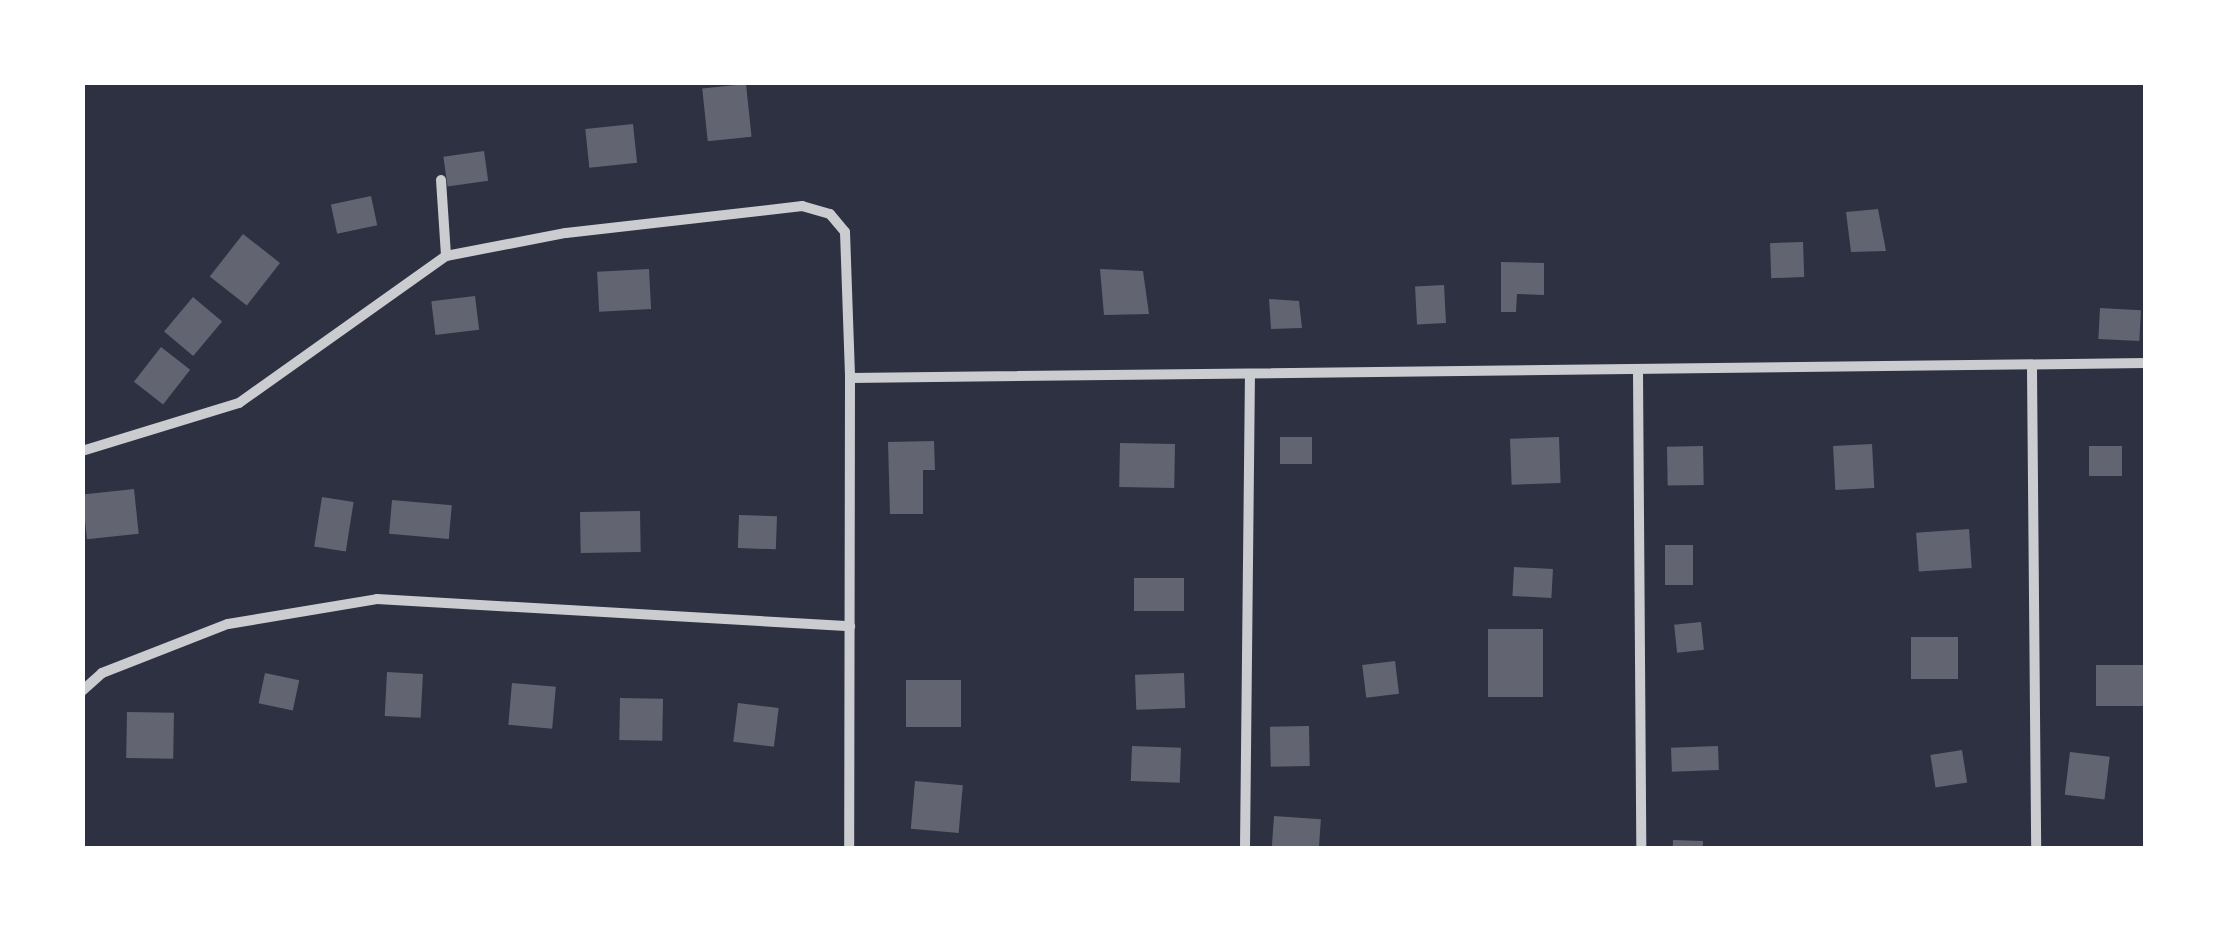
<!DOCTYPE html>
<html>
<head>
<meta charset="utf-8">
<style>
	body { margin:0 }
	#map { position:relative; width:2228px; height:931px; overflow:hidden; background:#2d3142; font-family:Lora,serif }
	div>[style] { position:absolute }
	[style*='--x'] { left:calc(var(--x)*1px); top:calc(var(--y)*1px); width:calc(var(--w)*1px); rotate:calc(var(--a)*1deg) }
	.building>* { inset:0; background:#626471; transform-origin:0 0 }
	.minor>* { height:10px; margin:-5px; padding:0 5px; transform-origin:5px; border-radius:5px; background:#caccd0 }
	span { translate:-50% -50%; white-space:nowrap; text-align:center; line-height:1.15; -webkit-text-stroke:8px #fff; paint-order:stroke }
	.frame { position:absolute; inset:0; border:85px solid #fff; pointer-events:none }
</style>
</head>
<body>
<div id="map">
	<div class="building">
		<div style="left:746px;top:84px;width:53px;height:44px;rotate:84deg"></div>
		<div style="left:633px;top:124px;width:39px;height:48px;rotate:84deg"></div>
		<div style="left:484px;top:151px;width:30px;height:41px;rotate:82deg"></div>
		<div style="left:371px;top:196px;width:30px;height:41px;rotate:78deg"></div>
		<div style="clip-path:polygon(1878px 209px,1886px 251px,1851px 252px,1846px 212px)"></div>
		<div style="left:243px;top:234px;width:47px;height:54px;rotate:38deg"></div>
		<div style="left:1803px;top:242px;width:35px;height:33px;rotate:88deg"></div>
		<div style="clip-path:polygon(1501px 262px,1544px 263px,1544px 295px,1517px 294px,1516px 312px,1501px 312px)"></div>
		<div style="left:649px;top:269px;width:40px;height:52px;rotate:87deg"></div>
		<div style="clip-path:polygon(1100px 269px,1143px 271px,1149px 314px,1104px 315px)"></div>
		<div style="left:1444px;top:285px;width:38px;height:29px;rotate:87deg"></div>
		<div style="left:475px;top:296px;width:34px;height:44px;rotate:83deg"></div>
		<div style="left:193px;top:297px;width:38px;height:45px;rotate:40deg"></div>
		<div style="clip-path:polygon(1269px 299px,1299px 301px,1302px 328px,1271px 329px)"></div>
		<div style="left:2100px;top:308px;width:41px;height:31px;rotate:3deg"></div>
		<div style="left:161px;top:347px;width:37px;height:44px;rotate:38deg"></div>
		<div style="left:1280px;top:437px;width:32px;height:27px"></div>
		<div style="left:1559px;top:437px;width:46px;height:49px;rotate:88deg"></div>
		<div style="clip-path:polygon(934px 441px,935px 470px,923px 470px,923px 514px,890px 514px,888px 442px)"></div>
		<div style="left:1120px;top:443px;width:55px;height:44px;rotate:1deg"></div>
		<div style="left:1872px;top:444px;width:44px;height:39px;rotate:87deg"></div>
		<div style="left:1703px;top:446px;width:39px;height:36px;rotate:89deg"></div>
		<div style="left:2089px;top:446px;width:33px;height:30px"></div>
		<div style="left:134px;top:489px;width:45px;height:52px;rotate:84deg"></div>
		<div style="left:322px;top:497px;width:32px;height:50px;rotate:9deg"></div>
		<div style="left:392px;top:500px;width:60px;height:34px;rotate:5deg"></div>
		<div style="left:640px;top:511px;width:41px;height:60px;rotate:89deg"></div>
		<div style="left:739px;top:515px;width:38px;height:33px;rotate:2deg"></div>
		<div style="left:1969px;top:529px;width:39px;height:53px;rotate:86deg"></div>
		<div style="left:1665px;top:545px;width:28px;height:40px"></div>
		<div style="left:1514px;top:567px;width:39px;height:29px;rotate:3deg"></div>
		<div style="left:1184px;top:578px;width:33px;height:50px;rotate:90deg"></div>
		<div style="left:1701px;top:622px;width:28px;height:27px;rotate:84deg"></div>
		<div style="left:1488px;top:629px;width:55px;height:68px"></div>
		<div style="left:1911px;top:637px;width:47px;height:42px"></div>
		<div style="left:1395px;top:661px;width:33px;height:33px;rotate:83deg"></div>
		<div style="left:2146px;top:665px;width:41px;height:50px;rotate:90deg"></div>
		<div style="left:387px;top:672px;width:36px;height:44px;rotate:3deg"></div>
		<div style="left:265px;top:673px;width:35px;height:31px;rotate:12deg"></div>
		<div style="left:1184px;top:673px;width:35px;height:49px;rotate:88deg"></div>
		<div style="left:906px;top:680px;width:55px;height:47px"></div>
		<div style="left:512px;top:683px;width:44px;height:42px;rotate:5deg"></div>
		<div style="left:620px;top:698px;width:43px;height:42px;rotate:1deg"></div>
		<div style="left:738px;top:703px;width:41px;height:39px;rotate:7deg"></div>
		<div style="left:127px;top:712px;width:47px;height:46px;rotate:1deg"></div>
		<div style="left:1309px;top:726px;width:40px;height:39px;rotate:89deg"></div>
		<div style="left:1132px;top:746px;width:49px;height:35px;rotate:2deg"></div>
		<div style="left:1718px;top:746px;width:24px;height:47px;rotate:88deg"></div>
		<div style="left:1962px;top:750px;width:33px;height:32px;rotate:81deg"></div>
		<div style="left:2070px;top:752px;width:40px;height:43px;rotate:7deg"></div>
		<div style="left:915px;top:781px;width:48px;height:48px;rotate:5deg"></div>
		<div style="left:1274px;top:816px;width:47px;height:32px;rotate:4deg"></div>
		<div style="left:1673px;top:840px;width:30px;height:8px;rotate:2deg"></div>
	</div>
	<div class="minor">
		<div style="--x:441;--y:180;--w:76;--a:86.2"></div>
		<div style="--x:2032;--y:369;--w:479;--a:89.5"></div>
		<div style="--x:1638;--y:372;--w:476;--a:89.6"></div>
		<div style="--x:850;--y:378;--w:1296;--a:-0.66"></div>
		<div style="--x:82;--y:451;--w:164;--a:-17"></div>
		<div style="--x:239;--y:403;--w:254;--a:-35.4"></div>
		<div style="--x:446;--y:256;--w:122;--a:-10.9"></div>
		<div style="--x:566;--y:233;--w:238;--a:-6.5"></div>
		<div style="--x:802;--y:206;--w:29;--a:16"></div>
		<div style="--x:830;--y:214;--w:23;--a:50"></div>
		<div style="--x:845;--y:232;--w:146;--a:88"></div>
		<div style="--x:850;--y:378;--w:470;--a:90.1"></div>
		<div style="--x:82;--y:691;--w:27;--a:-42"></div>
		<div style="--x:102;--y:673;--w:135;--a:-21.3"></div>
		<div style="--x:228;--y:624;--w:151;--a:-9.5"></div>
		<div style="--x:377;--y:599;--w:474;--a:3.3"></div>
		<div style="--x:1245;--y:848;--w:472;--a:-89.4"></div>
	</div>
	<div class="frame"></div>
</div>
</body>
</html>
